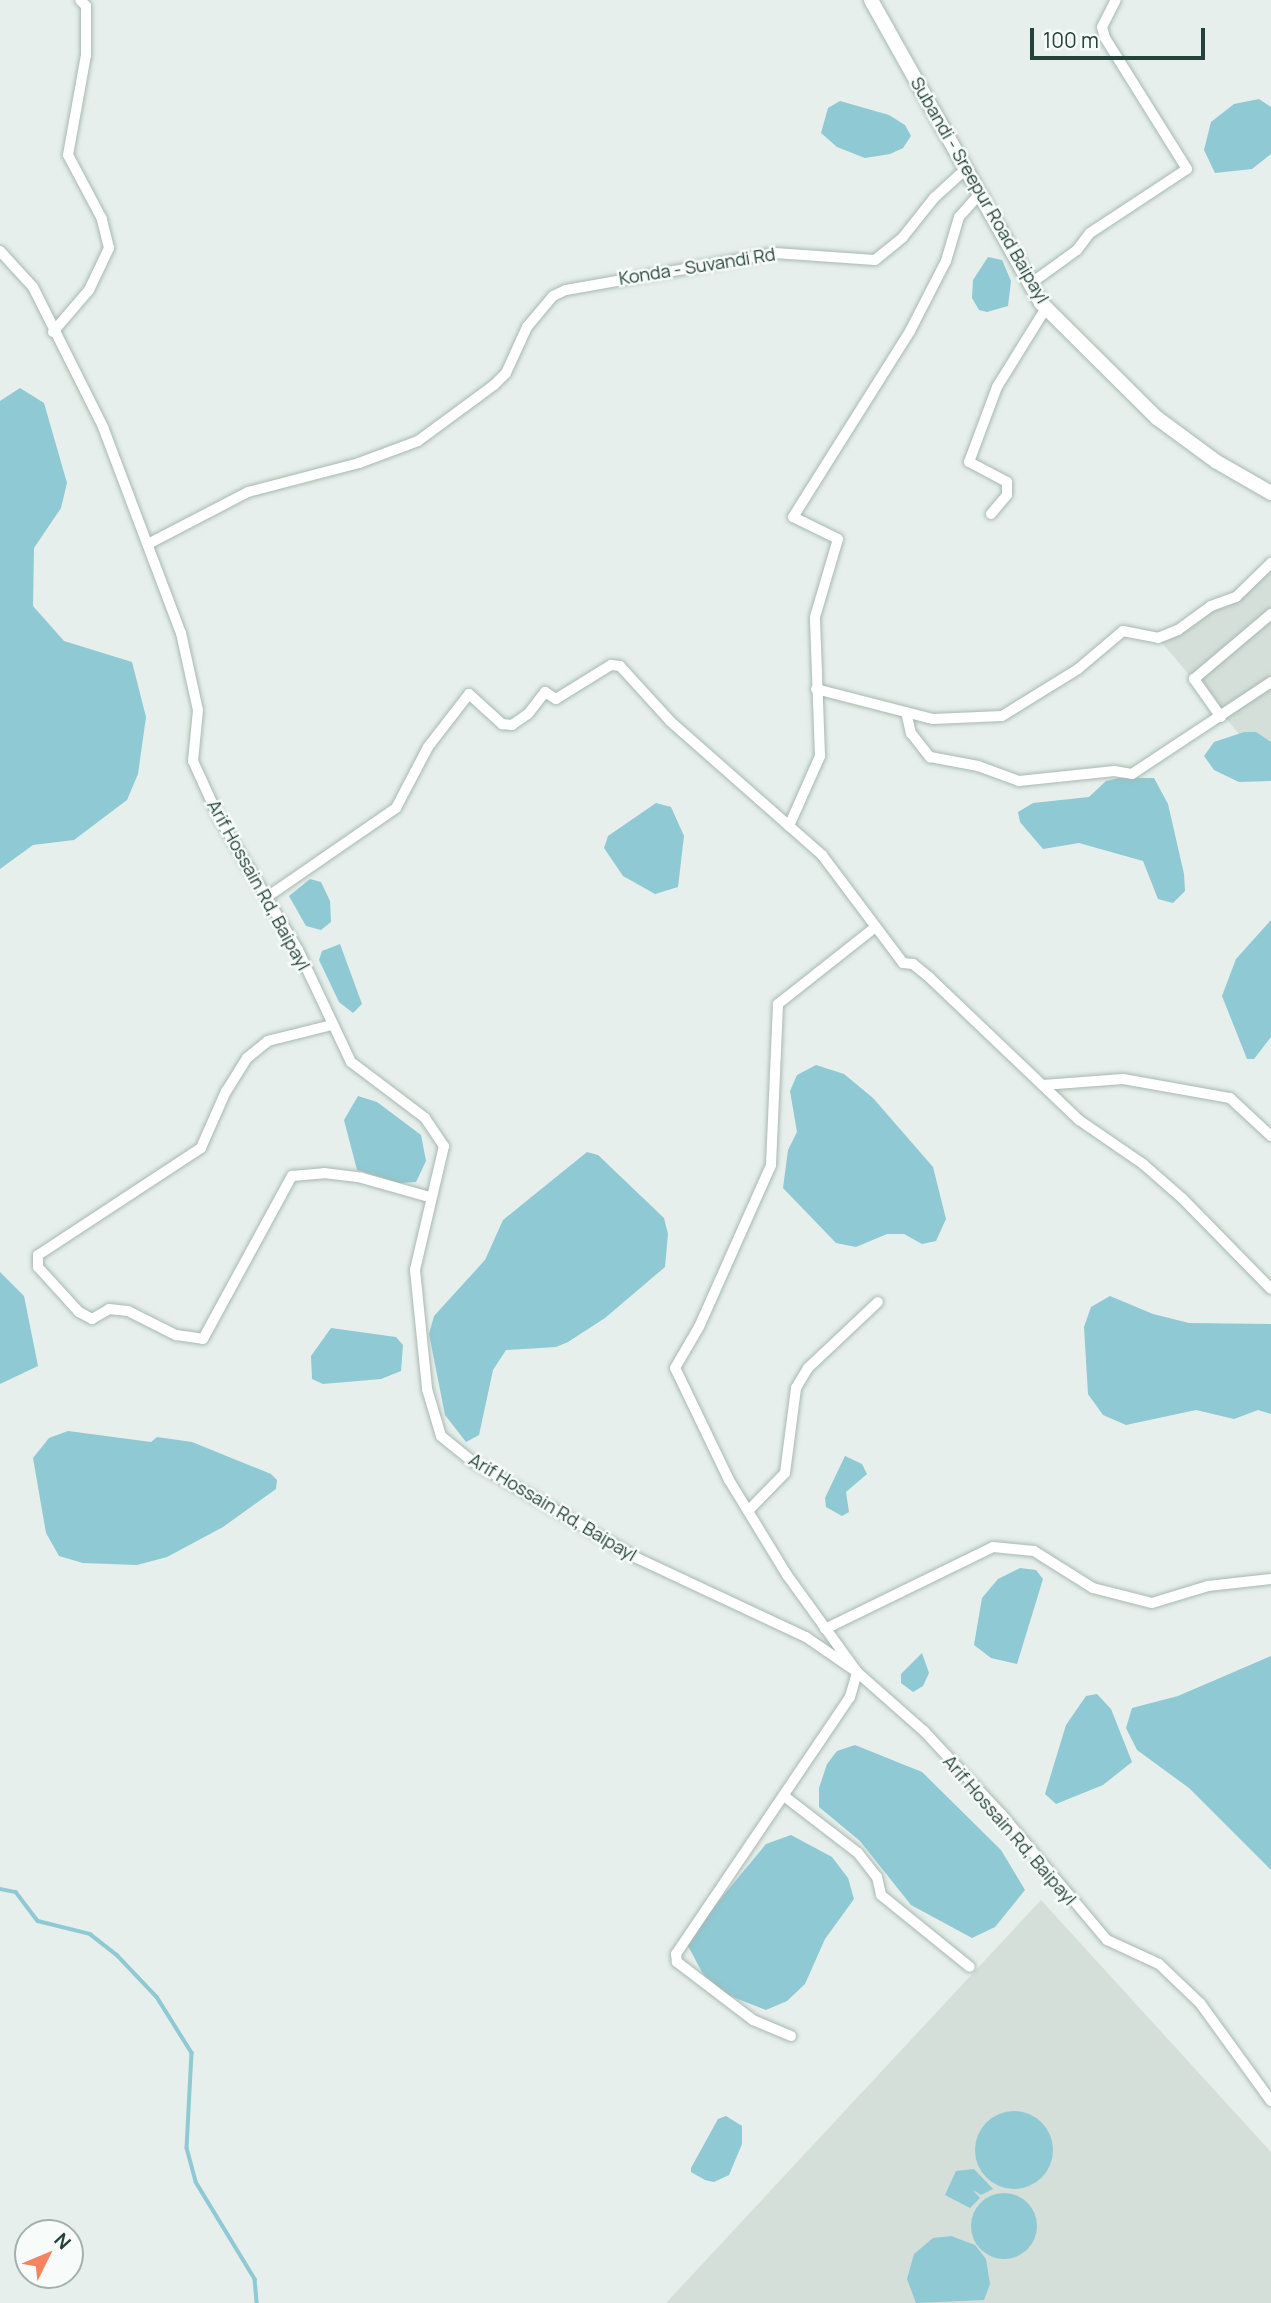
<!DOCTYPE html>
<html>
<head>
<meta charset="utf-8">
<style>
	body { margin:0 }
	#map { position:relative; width:1271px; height:2303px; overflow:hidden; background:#e6efeb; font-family:Manrope,sans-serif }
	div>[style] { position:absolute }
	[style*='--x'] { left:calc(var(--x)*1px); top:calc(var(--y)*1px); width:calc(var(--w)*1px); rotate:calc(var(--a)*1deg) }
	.built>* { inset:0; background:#d4dfda }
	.water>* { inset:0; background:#8ec9d4 }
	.round { border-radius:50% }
	.stream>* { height:3.5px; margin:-1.75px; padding:0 1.75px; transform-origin:1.75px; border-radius:1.75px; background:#8ec9d4 }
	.roads { filter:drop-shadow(0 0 2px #a8b8b2) drop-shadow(0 0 2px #a8b8b2) }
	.street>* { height:10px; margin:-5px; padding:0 5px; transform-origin:5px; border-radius:5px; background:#fff }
	.secondary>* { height:14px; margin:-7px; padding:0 7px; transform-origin:7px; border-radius:7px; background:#fff }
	span { translate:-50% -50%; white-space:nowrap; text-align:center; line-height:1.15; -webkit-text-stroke:5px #f7fbf9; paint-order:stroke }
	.street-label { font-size:18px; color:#24423a }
	.north { position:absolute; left:14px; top:2219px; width:70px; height:70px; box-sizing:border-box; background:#f7fbf9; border:2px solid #a3b1ad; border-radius:50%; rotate:47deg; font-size:19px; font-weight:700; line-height:28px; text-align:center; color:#24423a }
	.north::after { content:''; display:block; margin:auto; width:24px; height:32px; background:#f4845f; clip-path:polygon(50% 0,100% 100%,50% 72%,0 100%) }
	.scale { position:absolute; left:1030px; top:28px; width:175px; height:32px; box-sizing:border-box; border:4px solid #24423a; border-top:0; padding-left:9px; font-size:21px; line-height:24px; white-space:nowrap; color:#24423a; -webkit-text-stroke:5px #f7fbf9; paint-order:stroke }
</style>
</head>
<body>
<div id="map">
	<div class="built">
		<div style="clip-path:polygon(1271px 562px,1271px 772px,1158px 638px,1267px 570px)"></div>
		<div style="clip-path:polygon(1041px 1900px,1271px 2152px,1271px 2303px,666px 2303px)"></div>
	</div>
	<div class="water">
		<div style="clip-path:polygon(1259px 99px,1271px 107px,1271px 154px,1252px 169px,1215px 173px,1204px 150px,1211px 122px,1234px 104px)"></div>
		<div style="clip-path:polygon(840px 101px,889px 115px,905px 125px,911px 136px,903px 148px,890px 154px,865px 158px,837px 147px,821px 133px,828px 108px)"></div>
		<div style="clip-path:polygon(988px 257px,1002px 260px,1011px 281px,1008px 306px,987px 312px,979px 310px,972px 298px,973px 280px)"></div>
		<div style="clip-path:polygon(20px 388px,44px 403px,67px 483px,61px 508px,34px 548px,33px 606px,64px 641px,132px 662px,146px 717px,138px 774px,127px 800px,74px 840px,33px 845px,0 869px,0 401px)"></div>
		<div style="clip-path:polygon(1244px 732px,1256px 732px,1271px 742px,1271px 781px,1239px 782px,1214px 770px,1204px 756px,1214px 742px)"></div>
		<div style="clip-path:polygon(1119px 778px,1154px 778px,1168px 804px,1184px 874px,1185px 891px,1173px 903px,1158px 899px,1143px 861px,1079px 843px,1043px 849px,1020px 822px,1018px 812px,1033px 803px,1089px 797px,1106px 781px)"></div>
		<div style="clip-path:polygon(656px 803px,671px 807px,684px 836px,678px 887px,655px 894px,623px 876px,604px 848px,608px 836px)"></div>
		<div style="clip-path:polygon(310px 879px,321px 882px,330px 901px,331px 922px,321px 930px,306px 926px,289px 896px)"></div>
		<div style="clip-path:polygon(1271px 920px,1271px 1037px,1254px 1059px,1247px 1059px,1222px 996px,1236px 959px)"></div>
		<div style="clip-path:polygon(340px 944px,362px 1004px,353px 1013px,339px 1002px,319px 960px,322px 951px)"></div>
		<div style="clip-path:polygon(816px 1065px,844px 1074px,873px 1098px,933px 1167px,946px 1219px,936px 1241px,922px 1244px,904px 1234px,887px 1234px,856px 1247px,836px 1243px,783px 1188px,788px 1150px,797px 1132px,790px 1091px,797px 1075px)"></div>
		<div style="clip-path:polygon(358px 1096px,377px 1102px,421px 1135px,426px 1161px,416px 1182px,399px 1183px,357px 1170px,344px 1120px)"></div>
		<div style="clip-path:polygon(587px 1152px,598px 1155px,664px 1218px,668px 1234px,665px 1267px,605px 1318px,568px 1342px,556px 1347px,506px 1350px,493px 1370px,479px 1435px,466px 1442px,445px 1415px,429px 1334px,434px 1316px,485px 1260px,503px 1220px)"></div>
		<div style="clip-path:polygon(0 1272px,24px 1296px,38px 1366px,0 1384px)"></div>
		<div style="clip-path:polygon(1110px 1296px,1153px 1314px,1189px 1323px,1271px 1324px,1271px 1414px,1258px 1410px,1234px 1419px,1196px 1410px,1126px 1425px,1103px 1415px,1088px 1394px,1084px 1327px,1091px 1307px)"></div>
		<div style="clip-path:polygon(331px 1328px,396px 1337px,403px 1345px,401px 1371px,381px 1379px,323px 1384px,312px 1379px,311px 1356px)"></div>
		<div style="clip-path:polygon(68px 1431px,151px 1442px,157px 1437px,192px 1442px,271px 1474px,277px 1480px,276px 1489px,223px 1527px,167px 1557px,137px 1565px,83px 1563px,59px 1556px,46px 1533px,33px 1458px,49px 1438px)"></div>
		<div style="clip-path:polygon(845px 1456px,862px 1464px,867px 1474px,846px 1492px,849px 1512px,842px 1516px,826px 1507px,825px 1498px)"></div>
		<div style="clip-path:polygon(1020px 1568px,1036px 1570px,1043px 1579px,1017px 1664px,991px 1658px,974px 1645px,982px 1598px,998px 1579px)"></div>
		<div style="clip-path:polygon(922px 1653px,929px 1673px,923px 1686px,913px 1692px,901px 1683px,901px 1674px)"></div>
		<div style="clip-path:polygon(1271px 1656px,1271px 1870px,1189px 1788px,1137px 1750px,1126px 1728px,1132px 1708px,1178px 1696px)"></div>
		<div style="clip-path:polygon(1097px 1694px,1111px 1709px,1132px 1762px,1103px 1785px,1056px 1804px,1045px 1794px,1066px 1725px,1086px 1696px)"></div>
		<div style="clip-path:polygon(855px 1745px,922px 1772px,1001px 1850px,1025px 1890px,995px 1927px,972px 1938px,911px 1905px,860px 1841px,819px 1807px,819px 1788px,827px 1764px,837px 1751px)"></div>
		<div style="clip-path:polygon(791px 1835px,832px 1857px,848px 1878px,854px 1899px,825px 1939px,805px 1984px,787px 2001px,766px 2010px,725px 1994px,703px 1974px,688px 1946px,707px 1915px,766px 1844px)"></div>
		<div class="round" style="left:975px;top:2111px;width:78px;height:78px"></div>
		<div style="clip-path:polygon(726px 2116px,742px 2126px,742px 2144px,729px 2175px,714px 2182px,705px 2180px,691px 2172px,691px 2168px,718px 2119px)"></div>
		<div style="clip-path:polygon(974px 2169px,993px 2189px,981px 2195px,973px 2190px,980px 2198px,970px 2208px,945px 2195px,956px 2171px)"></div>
		<div class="round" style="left:971px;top:2193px;width:66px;height:66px"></div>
		<div style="clip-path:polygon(951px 2236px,975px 2245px,986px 2259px,990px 2284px,984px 2300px,916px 2303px,907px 2279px,914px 2254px,933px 2238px)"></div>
	</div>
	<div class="stream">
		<div style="--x:0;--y:1889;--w:16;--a:11"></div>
		<div style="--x:16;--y:1892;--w:36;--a:53"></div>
		<div style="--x:38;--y:1921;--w:54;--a:14"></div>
		<div style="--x:90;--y:1934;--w:34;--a:38"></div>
		<div style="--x:117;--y:1955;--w:58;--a:46.4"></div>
		<div style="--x:157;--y:1997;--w:66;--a:58"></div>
		<div style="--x:192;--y:2053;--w:95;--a:93"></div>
		<div style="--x:187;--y:2148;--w:35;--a:75"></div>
		<div style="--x:196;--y:2182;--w:114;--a:58.7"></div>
		<div style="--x:255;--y:2279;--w:24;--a:85"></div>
	</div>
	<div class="roads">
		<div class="street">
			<div style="--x:0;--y:251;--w:49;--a:47.5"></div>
			<div style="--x:33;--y:287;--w:157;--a:63.4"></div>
			<div style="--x:103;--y:427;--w:220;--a:69.3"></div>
			<div style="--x:181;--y:633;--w:79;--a:77.6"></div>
			<div style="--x:198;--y:710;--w:51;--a:95.6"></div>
			<div style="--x:193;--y:761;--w:63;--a:65.5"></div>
			<div style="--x:219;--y:818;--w:154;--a:59.1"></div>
			<div style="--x:298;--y:950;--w:124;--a:64.7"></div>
			<div style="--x:351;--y:1062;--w:93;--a:37.1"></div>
			<div style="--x:425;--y:1118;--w:34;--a:56"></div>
			<div style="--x:444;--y:1146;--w:127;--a:103.2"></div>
			<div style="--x:415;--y:1270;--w:120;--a:84.2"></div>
			<div style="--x:427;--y:1389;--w:49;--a:73.4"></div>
			<div style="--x:441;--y:1436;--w:41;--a:39.1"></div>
			<div style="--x:473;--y:1462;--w:190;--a:30.3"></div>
			<div style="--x:637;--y:1558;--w:187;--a:25.1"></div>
			<div style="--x:806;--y:1637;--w:62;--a:34.5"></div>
			<div style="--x:857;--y:1672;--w:89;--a:41.4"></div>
			<div style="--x:924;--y:1731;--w:115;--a:47.1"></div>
			<div style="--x:1002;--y:1815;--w:163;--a:50"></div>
			<div style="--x:1107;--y:1940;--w:57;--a:24.8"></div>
			<div style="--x:1159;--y:1964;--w:57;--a:43.6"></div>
			<div style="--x:1200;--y:2003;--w:121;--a:54.1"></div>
			<div style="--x:1030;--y:284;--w:58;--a:-35.9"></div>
			<div style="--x:1077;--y:250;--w:21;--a:-53"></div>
			<div style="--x:1090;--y:233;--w:116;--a:-33.4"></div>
			<div style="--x:1187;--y:169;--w:155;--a:-122"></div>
			<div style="--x:1105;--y:38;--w:11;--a:-105"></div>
			<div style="--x:1102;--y:27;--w:30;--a:-63"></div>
			<div style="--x:53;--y:332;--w:55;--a:-49.4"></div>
			<div style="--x:89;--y:290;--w:47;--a:-64.5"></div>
			<div style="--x:109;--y:248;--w:30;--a:-104"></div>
			<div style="--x:102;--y:219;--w:72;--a:-118"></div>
			<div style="--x:68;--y:155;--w:102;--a:-79.8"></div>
			<div style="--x:86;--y:55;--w:49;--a:-90"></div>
			<div style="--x:86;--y:6;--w:8;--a:-135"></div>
			<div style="--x:991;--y:514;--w:25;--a:-50"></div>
			<div style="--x:1007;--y:495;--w:13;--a:-90"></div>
			<div style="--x:1007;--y:482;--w:43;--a:-152.2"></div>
			<div style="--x:969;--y:462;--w:80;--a:-69.5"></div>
			<div style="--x:997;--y:387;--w:93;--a:-58.2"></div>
			<div style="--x:148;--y:544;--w:113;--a:-27.5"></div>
			<div style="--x:248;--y:492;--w:115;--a:-14.6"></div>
			<div style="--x:359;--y:463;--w:63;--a:-20.4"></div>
			<div style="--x:418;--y:441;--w:94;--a:-36.4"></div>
			<div style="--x:494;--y:385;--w:17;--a:-45"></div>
			<div style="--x:506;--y:373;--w:51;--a:-65.5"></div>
			<div style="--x:527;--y:327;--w:40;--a:-50"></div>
			<div style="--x:553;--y:296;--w:14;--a:-25"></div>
			<div style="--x:566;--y:290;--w:212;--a:-10"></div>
			<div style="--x:775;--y:253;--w:100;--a:4"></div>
			<div style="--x:875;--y:260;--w:36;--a:-39"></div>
			<div style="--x:903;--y:237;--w:50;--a:-51.5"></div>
			<div style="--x:934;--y:198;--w:45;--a:-42.3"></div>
			<div style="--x:816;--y:689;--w:121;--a:14.4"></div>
			<div style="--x:933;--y:719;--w:69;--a:-2.5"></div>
			<div style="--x:1002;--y:716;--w:89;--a:-31.7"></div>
			<div style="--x:1078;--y:669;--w:59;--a:-40.2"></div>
			<div style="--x:1123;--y:631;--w:36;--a:11"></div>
			<div style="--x:1158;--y:638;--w:22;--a:-22"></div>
			<div style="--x:1178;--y:630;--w:41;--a:-36"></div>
			<div style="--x:1211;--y:606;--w:27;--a:-20"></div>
			<div style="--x:1236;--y:597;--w:49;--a:-44.2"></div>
			<div style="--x:906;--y:712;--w:22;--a:77"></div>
			<div style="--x:911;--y:733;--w:31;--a:52"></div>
			<div style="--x:930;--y:757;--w:49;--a:10.6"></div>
			<div style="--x:978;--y:766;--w:44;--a:20.1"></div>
			<div style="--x:1019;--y:781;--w:96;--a:-6"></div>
			<div style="--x:1114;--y:771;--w:18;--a:9"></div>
			<div style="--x:1132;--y:774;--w:167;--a:-33.5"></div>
			<div style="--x:1221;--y:717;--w:47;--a:-125.4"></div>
			<div style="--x:1194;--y:679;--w:101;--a:-40.2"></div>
			<div style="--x:789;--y:826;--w:77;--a:-66.1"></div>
			<div style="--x:820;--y:756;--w:139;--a:-92.1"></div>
			<div style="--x:815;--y:617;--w:81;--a:-73.6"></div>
			<div style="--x:838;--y:539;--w:50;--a:-153.9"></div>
			<div style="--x:793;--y:517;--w:220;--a:-57.8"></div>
			<div style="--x:910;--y:331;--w:79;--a:-62.8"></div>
			<div style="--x:946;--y:261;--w:46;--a:-73.5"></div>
			<div style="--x:959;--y:217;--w:31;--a:-48"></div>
			<div style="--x:267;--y:897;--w:157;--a:-34.6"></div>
			<div style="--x:396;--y:808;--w:69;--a:-62.3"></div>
			<div style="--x:428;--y:747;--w:67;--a:-52.3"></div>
			<div style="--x:469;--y:694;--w:45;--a:42.3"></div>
			<div style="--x:502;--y:724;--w:10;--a:6"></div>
			<div style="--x:512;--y:725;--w:19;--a:-35"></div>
			<div style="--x:528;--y:714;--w:28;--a:-52"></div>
			<div style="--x:545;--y:692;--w:13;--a:32"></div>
			<div style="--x:556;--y:699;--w:65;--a:-31.7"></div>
			<div style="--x:611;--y:665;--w:9;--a:6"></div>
			<div style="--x:620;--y:666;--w:74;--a:47.7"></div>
			<div style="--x:670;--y:721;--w:203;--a:41.4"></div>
			<div style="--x:822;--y:855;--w:135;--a:53.1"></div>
			<div style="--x:903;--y:963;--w:10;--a:6"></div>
			<div style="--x:913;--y:964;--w:22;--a:39"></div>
			<div style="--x:930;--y:978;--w:206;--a:43.6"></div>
			<div style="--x:1079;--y:1120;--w:78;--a:34.5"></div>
			<div style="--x:1143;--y:1164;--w:52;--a:41.1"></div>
			<div style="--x:1182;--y:1198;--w:127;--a:45.6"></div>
			<div style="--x:332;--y:1025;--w:66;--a:166"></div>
			<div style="--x:268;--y:1041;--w:27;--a:141"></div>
			<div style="--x:247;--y:1058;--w:39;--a:122"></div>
			<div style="--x:226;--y:1091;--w:62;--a:113.7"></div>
			<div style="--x:201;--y:1148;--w:195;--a:146.7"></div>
			<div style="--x:38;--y:1255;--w:12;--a:90"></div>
			<div style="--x:38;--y:1267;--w:61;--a:47.7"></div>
			<div style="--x:79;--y:1312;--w:15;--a:28"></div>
			<div style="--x:92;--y:1319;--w:20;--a:-30"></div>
			<div style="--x:109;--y:1309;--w:19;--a:6"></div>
			<div style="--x:128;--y:1311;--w:54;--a:26.6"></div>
			<div style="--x:176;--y:1335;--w:27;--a:8"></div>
			<div style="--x:203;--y:1339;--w:186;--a:-61.4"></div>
			<div style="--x:292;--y:1176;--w:32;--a:-5"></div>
			<div style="--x:324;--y:1173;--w:38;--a:7"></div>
			<div style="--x:362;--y:1178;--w:70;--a:15.8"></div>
			<div style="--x:1043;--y:1085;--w:80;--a:-4.3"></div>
			<div style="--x:1123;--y:1079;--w:109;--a:10.1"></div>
			<div style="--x:1230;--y:1098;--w:56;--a:42.8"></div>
			<div style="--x:748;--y:1511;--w:53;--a:-45.8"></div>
			<div style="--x:785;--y:1473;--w:86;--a:-82.6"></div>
			<div style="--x:796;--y:1388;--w:23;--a:-59"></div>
			<div style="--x:808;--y:1368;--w:96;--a:-43.3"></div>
			<div style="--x:825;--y:1629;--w:187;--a:-26"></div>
			<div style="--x:993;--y:1547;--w:41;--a:5.6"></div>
			<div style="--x:1034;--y:1551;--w:70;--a:32.1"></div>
			<div style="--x:1093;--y:1588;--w:61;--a:14.3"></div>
			<div style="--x:1152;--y:1603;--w:59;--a:-16.9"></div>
			<div style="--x:1208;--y:1586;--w:63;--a:-6.3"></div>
			<div style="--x:784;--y:1796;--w:93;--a:37.6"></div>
			<div style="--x:858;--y:1853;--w:31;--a:52"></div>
			<div style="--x:877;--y:1877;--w:18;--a:77"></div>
			<div style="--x:881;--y:1895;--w:114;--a:39"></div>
			<div style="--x:791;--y:2036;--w:41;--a:-157.2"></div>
			<div style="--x:753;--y:2020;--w:96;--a:-142.7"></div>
			<div style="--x:677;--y:1962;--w:8;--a:-97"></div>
			<div style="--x:676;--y:1954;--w:310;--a:-55.9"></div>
			<div style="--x:850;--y:1697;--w:26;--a:-74"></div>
			<div style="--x:857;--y:1672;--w:120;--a:-125.8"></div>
			<div style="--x:787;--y:1575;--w:111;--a:-121.4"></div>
			<div style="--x:729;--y:1480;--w:124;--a:-115.7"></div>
			<div style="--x:675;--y:1368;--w:48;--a:-59.7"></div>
			<div style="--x:699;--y:1327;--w:177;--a:-66"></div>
			<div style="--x:771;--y:1165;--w:161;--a:-87.5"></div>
			<div style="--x:778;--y:1004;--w:121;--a:-38.3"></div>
		</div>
		<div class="secondary">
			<div style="--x:871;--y:0;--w:347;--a:60.7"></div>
			<div style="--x:1041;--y:303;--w:163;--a:44.8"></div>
			<div style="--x:1157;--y:418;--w:74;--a:36.3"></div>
			<div style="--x:1217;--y:462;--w:62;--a:29.9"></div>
		</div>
	</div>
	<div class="street-label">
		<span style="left:980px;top:190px;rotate:60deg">Subandi - Sreepur Road Baipayl</span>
		<span style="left:697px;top:266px;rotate:-9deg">Konda - Suvandi Rd</span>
		<span style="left:259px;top:885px;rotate:61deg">Arif Hossain Rd, Baipayl</span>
		<span style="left:553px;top:1507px;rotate:31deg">Arif Hossain Rd, Baipayl</span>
		<span style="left:1010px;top:1830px;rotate:49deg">Arif Hossain Rd, Baipayl</span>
	</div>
	<div class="north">N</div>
	<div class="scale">100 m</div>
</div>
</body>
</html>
